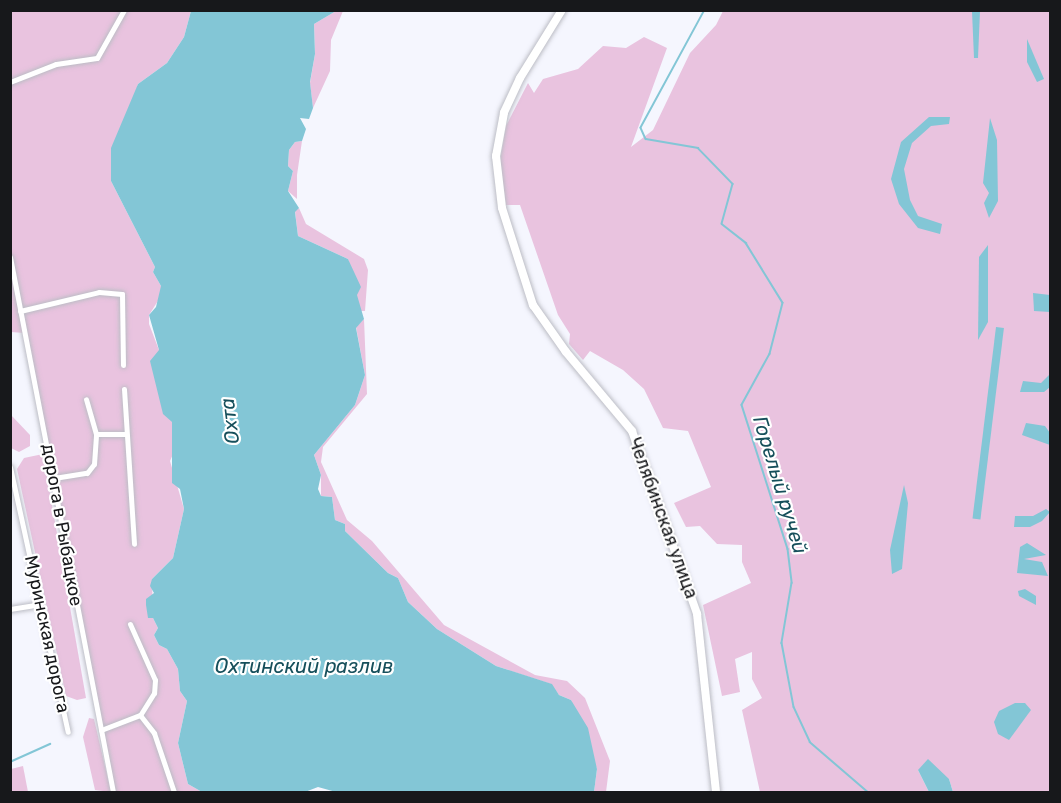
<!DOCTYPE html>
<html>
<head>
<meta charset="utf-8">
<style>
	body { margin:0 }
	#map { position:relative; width:1061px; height:803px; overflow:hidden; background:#f5f6fe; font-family:Rubik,sans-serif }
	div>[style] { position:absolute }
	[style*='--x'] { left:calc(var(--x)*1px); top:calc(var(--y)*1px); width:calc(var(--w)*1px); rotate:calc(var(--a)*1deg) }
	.green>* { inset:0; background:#e9c3df }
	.water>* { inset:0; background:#83c6d6; transform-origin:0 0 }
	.stream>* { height:1.5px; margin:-0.75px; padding:0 0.75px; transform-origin:0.75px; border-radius:0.75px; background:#83c6d6 }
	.roads { filter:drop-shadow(0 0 2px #bcbdc5) drop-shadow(0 0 2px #bcbdc5) }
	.street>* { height:5px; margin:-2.5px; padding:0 2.5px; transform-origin:2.5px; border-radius:2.5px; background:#fff }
	.secondary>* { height:8px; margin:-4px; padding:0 4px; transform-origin:4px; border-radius:4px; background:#fff }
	span { translate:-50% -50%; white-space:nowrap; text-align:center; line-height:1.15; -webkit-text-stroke:4.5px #fff; paint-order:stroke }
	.street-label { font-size:18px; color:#17181b }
	.water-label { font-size:20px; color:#164f5b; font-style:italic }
	.frame { position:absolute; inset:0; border:12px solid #17181b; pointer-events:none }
</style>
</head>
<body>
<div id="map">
	<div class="green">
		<div style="clip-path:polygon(10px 11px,191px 11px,184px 37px,167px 63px,138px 84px,111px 181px,155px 267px,153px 272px,161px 286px,161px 296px,149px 315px,149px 324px,159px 350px,172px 422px,174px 452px,170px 461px,184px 509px,173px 558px,152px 579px,153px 618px,158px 628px,154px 635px,159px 645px,167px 649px,178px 669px,180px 691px,187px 701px,178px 743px,188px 784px,202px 792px,115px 792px,24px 333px,11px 332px)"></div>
		<div style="clip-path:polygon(336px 11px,343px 11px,331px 40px,330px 71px,313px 108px,310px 83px,315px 54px,314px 24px)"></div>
		<div style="clip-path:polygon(723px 11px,1050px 11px,1050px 792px,953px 792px,949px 779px,918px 770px,929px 792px,760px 792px,742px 710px,762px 698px,752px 679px,752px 652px,735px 659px,740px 692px,722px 696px,703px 605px,751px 583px,742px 562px,742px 545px,717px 544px,700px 526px,686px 527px,674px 503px,711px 487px,688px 431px,663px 428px,644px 389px,623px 370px,590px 351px,583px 360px,569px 344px,570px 334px,558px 315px,520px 205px,506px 205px,500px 161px,506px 126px,528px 83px,534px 93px,543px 79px,578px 69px,603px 46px,626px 48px,644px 37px,667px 48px,631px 147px,653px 130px,690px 53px,716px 25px)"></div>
		<div style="clip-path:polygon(302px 141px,297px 175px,297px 199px,288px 191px,293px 171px,288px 166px,289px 150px,295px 142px)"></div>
		<div style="clip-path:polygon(299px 208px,306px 224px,364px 259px,368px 270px,365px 311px,360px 311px,348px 259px,298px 236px,295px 211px)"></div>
		<div style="clip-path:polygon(364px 319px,367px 394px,323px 447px,321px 462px,347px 520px,372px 541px,444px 625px,535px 675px,567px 681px,585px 698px,610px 761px,606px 792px,594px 792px,597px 769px,571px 700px,559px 695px,551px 684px,496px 666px,437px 629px,408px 602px,398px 578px,388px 573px,345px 531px,345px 524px,335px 520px,332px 497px,321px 496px,321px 475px,314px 455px,355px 405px,365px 375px,356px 327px)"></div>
		<div style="clip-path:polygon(11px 415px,30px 435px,30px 446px,19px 452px,11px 448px)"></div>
		<div style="clip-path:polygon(43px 454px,86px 698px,77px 700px,66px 696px,17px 469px,24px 458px)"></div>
		<div style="clip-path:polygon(89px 718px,94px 719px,111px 792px,95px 790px,83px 737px)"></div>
		<div style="clip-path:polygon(23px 766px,28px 792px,11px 792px,11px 769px)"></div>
	</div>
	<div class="water">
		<div style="clip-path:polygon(191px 11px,336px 11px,314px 24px,315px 54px,310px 82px,313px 108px,309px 119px,300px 118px,306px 129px,302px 141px,295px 142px,289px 150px,288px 166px,293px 171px,288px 191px,299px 208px,295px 212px,298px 236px,348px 259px,361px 287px,357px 295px,364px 319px,356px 328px,365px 375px,355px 405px,314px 455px,321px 475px,318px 489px,321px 496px,332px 497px,335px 520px,345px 524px,345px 531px,388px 573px,398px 578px,408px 602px,437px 629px,496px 666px,552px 684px,559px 695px,571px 700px,588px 728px,597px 769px,594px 792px,336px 792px,318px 787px,305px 792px,202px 792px,188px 784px,178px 743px,187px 701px,180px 691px,178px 669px,167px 649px,159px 645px,154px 635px,158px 628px,153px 618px,148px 618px,146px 605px,146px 599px,154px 593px,150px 586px,152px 579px,173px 558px,184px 509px,180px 489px,172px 483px,172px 422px,163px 414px,150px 361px,159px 350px,149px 315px,156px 307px,161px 286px,153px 272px,155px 267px,111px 181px,111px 148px,138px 84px,167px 63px,184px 37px)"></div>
		<div style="clip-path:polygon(972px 11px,980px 11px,978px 58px,974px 58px)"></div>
		<div style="clip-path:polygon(1027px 39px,1044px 79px,1037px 82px,1027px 62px)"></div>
		<div style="clip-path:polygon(929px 117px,950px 117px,949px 124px,931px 126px,912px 143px,904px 169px,910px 200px,918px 216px,942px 224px,940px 234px,918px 228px,899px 204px,891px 179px,901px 142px)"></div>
		<div style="clip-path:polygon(990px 118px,997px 140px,998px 201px,989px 218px,984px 203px,989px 193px,983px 183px)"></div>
		<div style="clip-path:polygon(988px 245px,988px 322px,978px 340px,979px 257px)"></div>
		<div style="clip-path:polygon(1033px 293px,1050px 295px,1050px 312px,1034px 311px)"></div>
		<div style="left:996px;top:327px;width:8px;height:193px;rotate:7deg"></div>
		<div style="clip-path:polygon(1050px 374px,1050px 387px,1044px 392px,1020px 392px,1023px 381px,1041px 383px)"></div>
		<div style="clip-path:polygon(1026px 423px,1045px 426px,1050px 433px,1050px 445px,1022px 435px)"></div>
		<div style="clip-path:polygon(904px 485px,908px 503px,902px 569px,892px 574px,890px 550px)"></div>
		<div style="clip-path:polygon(1046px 509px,1050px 512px,1042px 521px,1030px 527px,1014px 527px,1015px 516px,1033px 516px)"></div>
		<div style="clip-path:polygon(1027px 543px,1046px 555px,1024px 559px,1042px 562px,1048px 576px,1017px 573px,1020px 547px)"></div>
		<div style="clip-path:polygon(1025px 589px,1036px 596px,1036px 605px,1019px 596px,1018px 591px)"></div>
		<div style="clip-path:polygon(1015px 703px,1025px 703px,1031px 710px,1009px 740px,998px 734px,994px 722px,999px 711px)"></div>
		<div style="clip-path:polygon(928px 759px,949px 779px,953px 792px,929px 792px,918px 770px)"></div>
	</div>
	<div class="stream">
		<div style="--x:705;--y:10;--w:134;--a:118.5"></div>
		<div style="--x:641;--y:128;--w:12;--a:66"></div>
		<div style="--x:646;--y:139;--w:53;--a:9.8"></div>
		<div style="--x:698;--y:148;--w:50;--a:45.8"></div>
		<div style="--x:733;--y:184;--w:41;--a:105.4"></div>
		<div style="--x:722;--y:224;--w:31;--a:38"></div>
		<div style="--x:746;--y:243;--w:70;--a:58.3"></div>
		<div style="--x:783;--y:303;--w:53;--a:104.3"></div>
		<div style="--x:770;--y:354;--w:58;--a:118.8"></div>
		<div style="--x:742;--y:405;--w:151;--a:72.3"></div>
		<div style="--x:788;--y:549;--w:34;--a:83"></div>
		<div style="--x:792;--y:583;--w:61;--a:99.5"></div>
		<div style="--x:782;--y:643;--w:65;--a:79.4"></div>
		<div style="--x:794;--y:707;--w:38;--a:65"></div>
		<div style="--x:810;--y:742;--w:77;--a:40.8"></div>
		<div style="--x:10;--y:762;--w:44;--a:-24.2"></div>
	</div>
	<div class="roads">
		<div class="street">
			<div style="--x:10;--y:82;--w:49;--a:-21.4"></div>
			<div style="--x:56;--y:64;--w:41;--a:-8.3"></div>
			<div style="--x:97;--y:58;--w:55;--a:-60.6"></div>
			<div style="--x:10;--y:257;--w:545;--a:79.1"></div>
			<div style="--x:20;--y:311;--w:81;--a:-13.5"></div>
			<div style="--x:99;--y:292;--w:23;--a:5"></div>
			<div style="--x:122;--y:294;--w:71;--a:89.2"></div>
			<div style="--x:124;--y:389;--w:155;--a:86.3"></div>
			<div style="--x:96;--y:434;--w:29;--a:0"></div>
			<div style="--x:10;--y:467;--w:271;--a:77.7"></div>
			<div style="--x:54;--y:478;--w:33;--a:-9"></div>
			<div style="--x:87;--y:473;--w:11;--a:-52"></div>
			<div style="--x:94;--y:464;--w:30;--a:-86"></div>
			<div style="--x:96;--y:434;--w:36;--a:-106"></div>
			<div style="--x:10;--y:609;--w:30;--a:-9"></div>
			<div style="--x:130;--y:624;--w:61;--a:65.9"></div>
			<div style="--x:155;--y:680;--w:13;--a:94"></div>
			<div style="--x:154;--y:693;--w:26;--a:122"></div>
			<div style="--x:140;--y:715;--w:23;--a:52"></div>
			<div style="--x:154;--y:733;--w:62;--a:71.3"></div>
			<div style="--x:101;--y:730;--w:42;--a:-21"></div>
		</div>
		<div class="secondary">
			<div style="--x:562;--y:10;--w:80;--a:121.7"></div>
			<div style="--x:520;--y:78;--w:38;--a:115"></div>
			<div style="--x:504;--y:113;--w:44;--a:100.5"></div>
			<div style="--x:496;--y:156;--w:52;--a:83.4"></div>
			<div style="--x:502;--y:208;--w:102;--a:72.3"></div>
			<div style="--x:533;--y:305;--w:57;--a:54.9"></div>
			<div style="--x:566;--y:352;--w:103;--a:50.1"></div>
			<div style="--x:632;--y:431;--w:194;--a:70.4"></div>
			<div style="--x:697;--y:614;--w:179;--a:83.9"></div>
		</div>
	</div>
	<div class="street-label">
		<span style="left:663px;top:518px;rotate:70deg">Челябинская улица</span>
		<span style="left:62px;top:525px;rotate:80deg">дорога в Рыбацкое</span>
		<span style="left:47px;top:634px;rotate:78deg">Муринская дорога</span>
	</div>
	<div class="water-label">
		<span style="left:230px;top:421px;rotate:-97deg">Охта</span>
		<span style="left:780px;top:485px;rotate:73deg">Горелый ручей</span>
		<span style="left:304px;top:666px">Охтинский разлив</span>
	</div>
	<div class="frame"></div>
</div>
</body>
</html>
